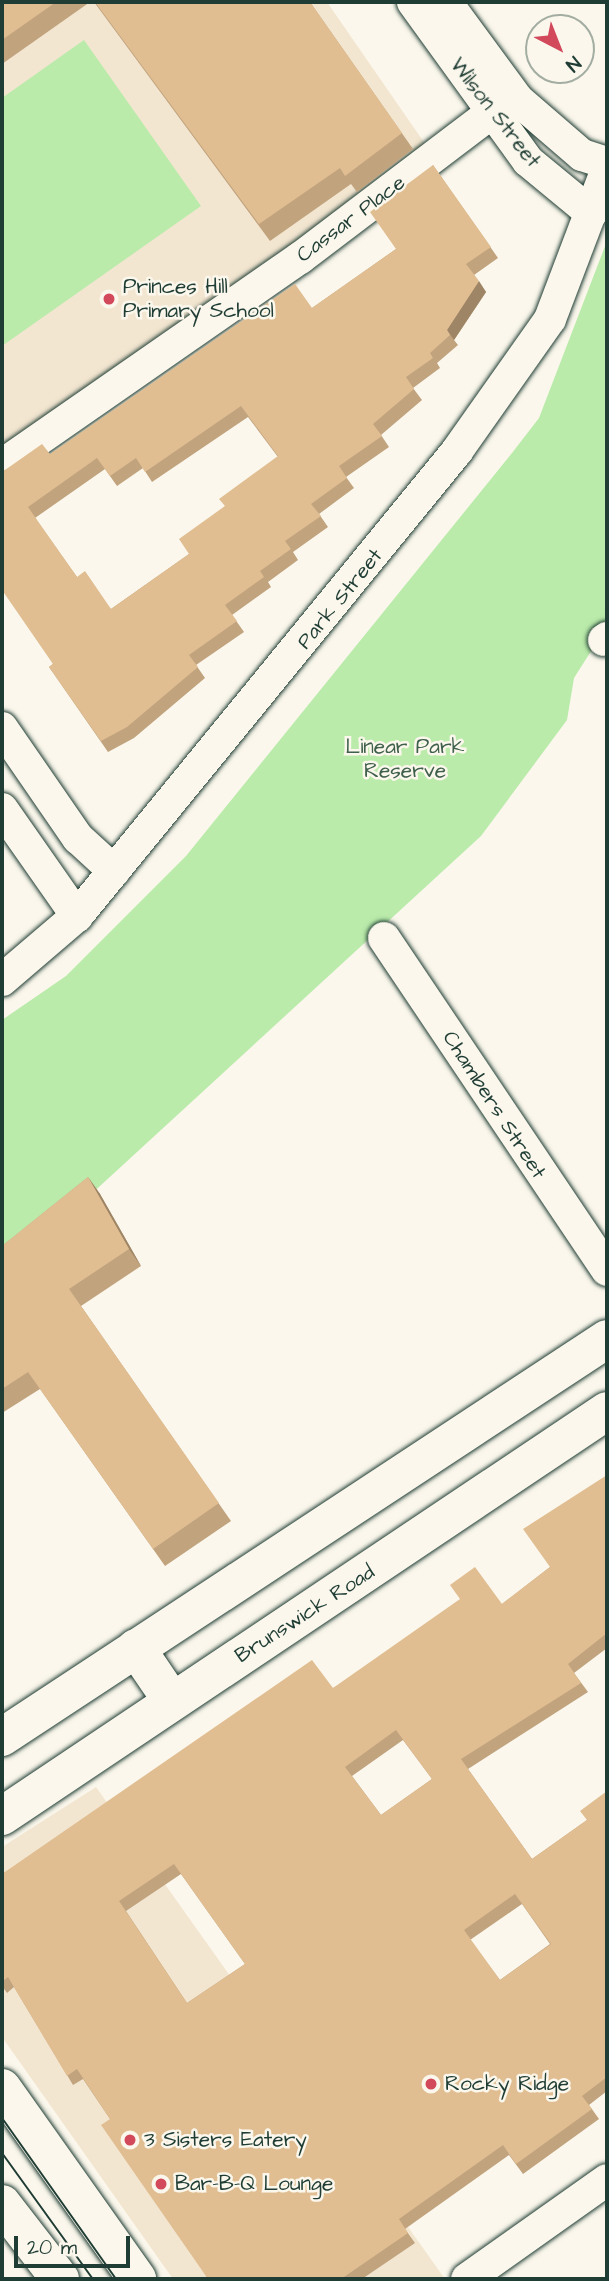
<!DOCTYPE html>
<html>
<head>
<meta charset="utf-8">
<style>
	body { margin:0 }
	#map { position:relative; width:609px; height:2281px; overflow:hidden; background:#fbf7ec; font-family:"Architects Daughter",sans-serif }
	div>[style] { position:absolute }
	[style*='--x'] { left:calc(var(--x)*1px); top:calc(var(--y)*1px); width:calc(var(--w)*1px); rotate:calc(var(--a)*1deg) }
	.built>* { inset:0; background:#f3e6d1 }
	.green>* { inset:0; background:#baebaa }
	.roads { filter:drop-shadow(0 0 2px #1f3d34) drop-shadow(0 0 2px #1f3d34) }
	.minor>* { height:32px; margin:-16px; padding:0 16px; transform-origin:16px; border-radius:16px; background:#fbf7ec }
	.tertiary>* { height:38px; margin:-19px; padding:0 19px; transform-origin:19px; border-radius:19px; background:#fbf7ec }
	.primary>* { height:38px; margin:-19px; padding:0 19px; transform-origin:19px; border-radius:19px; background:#fbf7ec }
	.tram>* { height:2px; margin:-1px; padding:0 1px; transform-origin:1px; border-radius:1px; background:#1f3d34 }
	.wall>* { inset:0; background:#c1a37e }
	.shaded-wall>* { inset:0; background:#9d8566 }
	.building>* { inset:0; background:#e0be92 }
	.dots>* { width:19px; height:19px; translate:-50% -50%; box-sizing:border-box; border:4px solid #fbf7ec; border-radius:50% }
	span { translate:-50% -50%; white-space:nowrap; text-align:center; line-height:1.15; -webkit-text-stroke:5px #fbf7ec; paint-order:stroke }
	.street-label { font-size:21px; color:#1f3d34 }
	.poi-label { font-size:21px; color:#1f3d34 }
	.left { translate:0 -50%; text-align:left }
	.park-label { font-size:21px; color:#3e604c }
	.frame { position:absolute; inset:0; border:4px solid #1f3d34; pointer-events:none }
	.north { position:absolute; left:525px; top:14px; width:70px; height:70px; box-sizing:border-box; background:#fbf7ec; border:2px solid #a3ada2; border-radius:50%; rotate:138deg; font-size:19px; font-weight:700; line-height:28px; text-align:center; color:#1f3d34 }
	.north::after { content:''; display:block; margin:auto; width:24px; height:32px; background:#d1495b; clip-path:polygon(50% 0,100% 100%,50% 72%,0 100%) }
	.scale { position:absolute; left:14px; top:2236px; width:116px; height:32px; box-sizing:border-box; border:4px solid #1f3d34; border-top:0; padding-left:9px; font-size:21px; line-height:24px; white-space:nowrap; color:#1f3d34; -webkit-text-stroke:5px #fbf7ec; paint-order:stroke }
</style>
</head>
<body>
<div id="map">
	<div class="built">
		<div style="clip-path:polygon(2px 2px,327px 2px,430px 151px,2px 448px)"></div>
		<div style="clip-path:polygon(96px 1787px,445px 2279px,173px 2279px,2px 2037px,2px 1847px)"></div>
	</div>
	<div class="green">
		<div style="clip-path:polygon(84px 40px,201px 206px,2px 346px,2px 98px)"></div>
		<div style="clip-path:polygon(607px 241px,607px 626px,574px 678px,567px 720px,481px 836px,2px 1276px,2px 1020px,66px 976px,186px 856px,512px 453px,539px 418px)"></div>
	</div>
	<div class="roads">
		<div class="minor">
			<div style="--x:413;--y:2;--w:196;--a:54.1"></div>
			<div style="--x:528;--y:161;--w:82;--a:39.5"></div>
			<div style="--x:446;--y:2;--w:122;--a:53.7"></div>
			<div style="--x:518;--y:100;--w:84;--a:40.7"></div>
			<div style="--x:582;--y:155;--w:26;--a:18"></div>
			<div style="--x:2;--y:465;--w:363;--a:-34.8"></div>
			<div style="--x:300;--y:258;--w:238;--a:-37.2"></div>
			<div style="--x:604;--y:640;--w:4;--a:-34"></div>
			<div style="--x:2;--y:728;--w:134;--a:55.4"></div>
			<div style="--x:78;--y:838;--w:49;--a:42.5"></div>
			<div style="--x:2;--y:809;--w:131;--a:55"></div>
			<div style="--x:384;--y:938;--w:400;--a:56.1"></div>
			<div style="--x:2;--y:980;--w:99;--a:-40.5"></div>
			<div style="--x:77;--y:916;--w:601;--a:-50.74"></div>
			<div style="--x:457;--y:451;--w:161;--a:-54.8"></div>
			<div style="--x:550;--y:319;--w:160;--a:-69.2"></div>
			<div style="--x:467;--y:2279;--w:171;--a:-35.3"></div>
		</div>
		<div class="tertiary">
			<div style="--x:2;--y:2088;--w:234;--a:54.7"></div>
			<div style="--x:2;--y:2204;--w:95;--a:52.3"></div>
		</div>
		<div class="primary">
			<div style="--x:136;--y:1648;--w:64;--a:55.8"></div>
			<div style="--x:2;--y:1737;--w:724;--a:-33.34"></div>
			<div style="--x:2;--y:1816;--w:728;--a:-33.8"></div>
		</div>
	</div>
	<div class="tram">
		<div style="--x:2;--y:2118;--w:197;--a:54.7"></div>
		<div style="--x:2;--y:2153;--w:155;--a:54.2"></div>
	</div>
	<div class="wall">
		<div style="clip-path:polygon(2px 2px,90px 2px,2px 64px)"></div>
		<div style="clip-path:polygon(94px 2px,310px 2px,413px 149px,357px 192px,351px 184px,270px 241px)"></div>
		<div style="clip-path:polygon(evenodd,433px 165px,498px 258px,474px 275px,486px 292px,454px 340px,458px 345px,437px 363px,440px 368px,413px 388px,422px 400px,381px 435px,389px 447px,346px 477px,354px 488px,319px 514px,328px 527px,293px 552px,298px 560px,268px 582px,271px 587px,232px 615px,244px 632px,196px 665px,205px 678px,134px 738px,108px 752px,49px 667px,53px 664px,5px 470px,50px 454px,312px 308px,396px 249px,433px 165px,248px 417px,278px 457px,225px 506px,189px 554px,111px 609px,77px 577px,35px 518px,105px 469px,117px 486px,143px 468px,152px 482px,248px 417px)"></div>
		<div style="clip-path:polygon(88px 1177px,100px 1194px,141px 1266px,81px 1306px,231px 1521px,165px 1566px,40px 1389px,2px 1413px,2px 1246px)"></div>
		<div style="clip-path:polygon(evenodd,607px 1475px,607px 1648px,574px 1673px,588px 1692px,468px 1769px,532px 1859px,587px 1820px,607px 1791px,607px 2091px,589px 2105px,599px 2119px,523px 2174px,509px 2155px,405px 2229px,415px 2243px,362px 2279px,208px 2279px,110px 2119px,83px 2079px,73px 2085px,14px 1987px,7px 1993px,2px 1986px,2px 1874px,333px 1688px,502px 1604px,550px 1567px,607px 1475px,403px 1740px,432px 1779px,381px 1815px,352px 1776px,403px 1740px,607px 1475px,181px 1874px,245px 1964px,187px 2003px,126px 1911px,181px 1874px,607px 1475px,522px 1904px,550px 1944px,500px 1980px,470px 1940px,522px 1904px)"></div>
	</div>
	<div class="shaded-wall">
		<div style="clip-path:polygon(479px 281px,486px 292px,454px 340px,447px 330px)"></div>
		<div style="clip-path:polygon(88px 1177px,100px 1194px,141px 1266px,129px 1249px)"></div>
	</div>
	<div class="building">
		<div style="clip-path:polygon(2px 2px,56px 2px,2px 40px)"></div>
		<div style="clip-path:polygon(95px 2px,310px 2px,402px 133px,345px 176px,340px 168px,259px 224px)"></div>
		<div style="clip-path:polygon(evenodd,433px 165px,491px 247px,466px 264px,479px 281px,447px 330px,450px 335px,430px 353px,433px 358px,406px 377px,414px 389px,373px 424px,382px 436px,339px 466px,347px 478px,311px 504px,321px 516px,285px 541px,291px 549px,260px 571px,264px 577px,225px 605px,237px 621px,189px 655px,198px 667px,127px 727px,101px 741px,49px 667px,53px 664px,2px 590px,2px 470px,5px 470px,42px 444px,50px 454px,295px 284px,312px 308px,396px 249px,370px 212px,433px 165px,241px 406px,278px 456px,219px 499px,225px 506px,179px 539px,189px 554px,111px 609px,85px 571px,77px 577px,28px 507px,97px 458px,110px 476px,136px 458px,145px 472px,241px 406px)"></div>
		<div style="clip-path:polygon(88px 1177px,129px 1249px,69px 1289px,219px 1503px,153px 1549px,28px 1372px,2px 1389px,2px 1246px)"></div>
		<div style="clip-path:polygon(evenodd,607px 1475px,607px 1633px,568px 1664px,581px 1683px,461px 1759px,532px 1859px,587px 1820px,580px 1811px,607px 1791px,607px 2077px,582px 2096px,592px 2109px,516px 2164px,503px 2145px,399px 2219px,408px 2233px,341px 2279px,208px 2279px,101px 2125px,110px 2119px,77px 2069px,67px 2076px,8px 1977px,2px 1982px,2px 1874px,312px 1660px,333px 1688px,460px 1599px,450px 1585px,475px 1567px,502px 1604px,550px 1567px,523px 1529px,607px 1475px,396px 1730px,432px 1779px,381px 1815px,345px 1767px,396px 1730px,607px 1475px,174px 1864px,245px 1964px,187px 2003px,119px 1901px,174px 1864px,607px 1475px,515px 1894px,551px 1944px,500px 1980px,464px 1930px,515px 1894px)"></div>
	</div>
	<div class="dots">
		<div style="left:109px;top:299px;background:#d1495b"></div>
		<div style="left:431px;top:2084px;background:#d1495b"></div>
		<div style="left:130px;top:2140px;background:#d1495b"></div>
		<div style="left:161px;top:2184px;background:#d1495b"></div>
	</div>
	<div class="street-label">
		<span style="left:495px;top:113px;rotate:52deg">Wilson Street</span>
		<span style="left:351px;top:219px;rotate:-37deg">Cassar Place</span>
		<span style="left:340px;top:599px;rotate:-51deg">Park Street</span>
		<span style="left:494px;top:1105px;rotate:57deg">Chambers Street</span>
		<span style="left:305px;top:1614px;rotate:-33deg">Brunswick Road</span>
	</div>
	<div class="poi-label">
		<span class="left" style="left:123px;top:299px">Princes Hill<br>Primary School</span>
		<span class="left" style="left:445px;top:2084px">Rocky Ridge</span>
		<span class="left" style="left:144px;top:2140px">3 Sisters Eatery</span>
		<span class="left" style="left:175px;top:2184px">Bar-B-Q Lounge</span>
	</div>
	<div class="park-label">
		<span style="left:405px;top:759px">Linear Park<br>Reserve</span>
	</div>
	<div class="frame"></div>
	<div class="north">N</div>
	<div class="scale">20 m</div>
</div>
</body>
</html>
